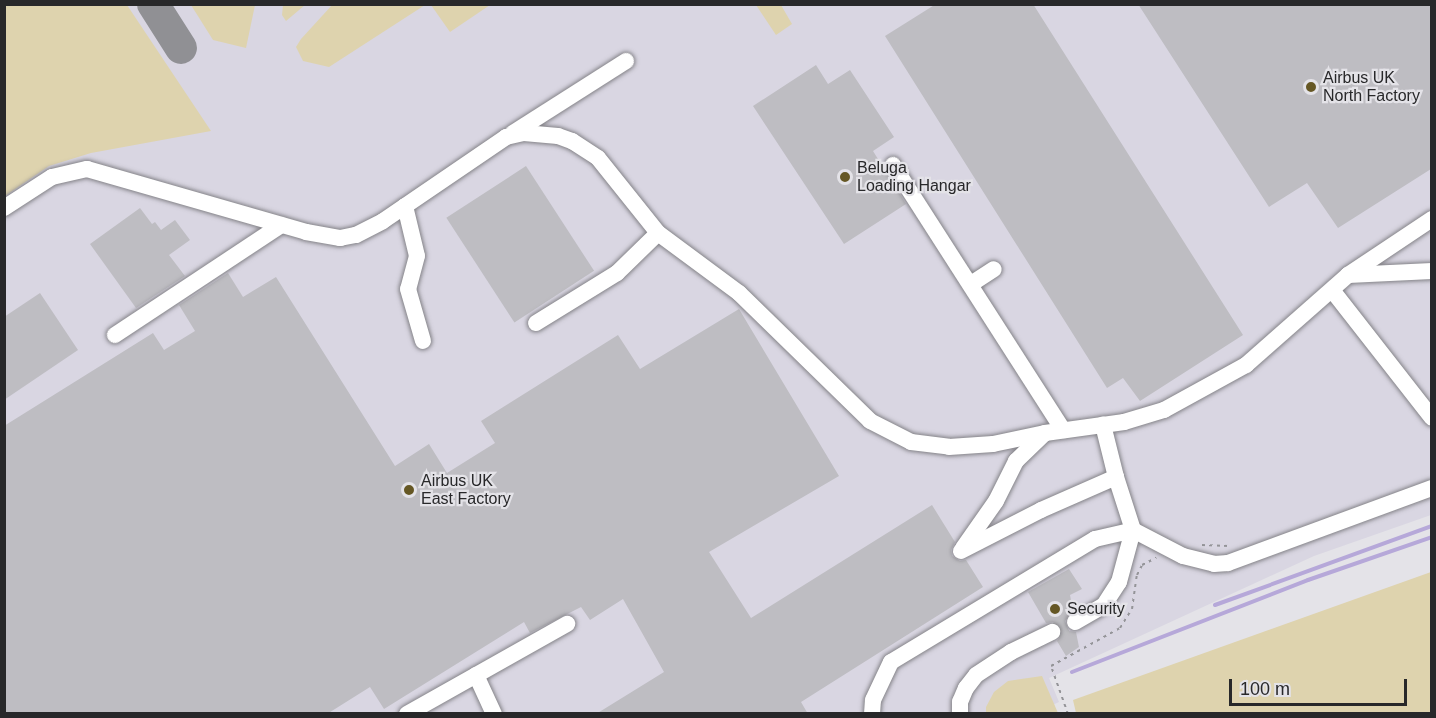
<!DOCTYPE html>
<html>
<head>
<meta charset="utf-8">
<style>
	body { margin:0 }
	#map { position:relative; width:1436px; height:718px; overflow:hidden; background:#e4e3e8; font-family:Arial,sans-serif }
	div>[style] { position:absolute }
	[style*='--x'] { left:calc(var(--x)*1px); top:calc(var(--y)*1px); width:calc(var(--w)*1px); rotate:calc(var(--a)*1deg) }
	.built>* { inset:0; background:#d9d6e2 }
	.green>* { inset:0; background:#ded3ae }
	.stream>* { height:4px; margin:-2px; padding:0 2px; transform-origin:2px; border-radius:2px; background:#b6a8d9 }
	.taxiway>* { height:32px; margin:-16px; padding:0 16px; transform-origin:16px; border-radius:16px; background:#909094 }
	.building>* { inset:0; background:#bebdc2; transform-origin:0 0 }
	.minor-tunnel>* { height:16px; margin-top:-8px; transform-origin:0; background:repeating-linear-gradient(90deg,#bebec2 0 16px,transparent 0 24px) }
	.path>* { height:2px; margin-top:-1px; transform-origin:0; background:repeating-linear-gradient(90deg,#949498 0 3px,transparent 0 7.5px) }
	.roads { filter:drop-shadow(0 0 2px #848388) drop-shadow(0 0 2px #848388) }
	.minor>* { height:16px; margin:-8px; padding:0 8px; transform-origin:8px; border-radius:8px; background:#fff }
	.dots>* { width:16px; height:16px; translate:-50% -50%; box-sizing:border-box; border:3px solid #e4e3e8; border-radius:50% }
	span { translate:-50% -50%; white-space:nowrap; text-align:center; line-height:1.15; -webkit-text-stroke:4.5px #e4e3e8; paint-order:stroke }
	.poi-label { font-size:16px; color:#28282a }
	.left { translate:0 -50%; text-align:left }
	.frame { position:absolute; inset:0; border:6px solid #28282a; pointer-events:none }
	.scale { position:absolute; left:1229px; top:679px; width:178px; height:27px; box-sizing:border-box; border:3px solid #28282a; border-top:0; padding-left:8px; font-size:18px; line-height:21px; white-space:nowrap; color:#28282a; -webkit-text-stroke:4px #e4e3e8; paint-order:stroke }
</style>
</head>
<body>
<div id="map">
	<div class="built">
		<div style="clip-path:polygon(4px 5px,1431px 5px,1431px 515px,1314px 556px,1049px 678px,1059px 702px,1035px 713px,5px 713px)"></div>
	</div>
	<div class="green">
		<div style="clip-path:polygon(5px 4px,127px 5px,211px 131px,91px 153px,49px 166px,5px 196px)"></div>
		<div style="clip-path:polygon(333px 4px,425px 4px,425px 5px,329px 67px,303px 61px,296px 47px,301px 39px)"></div>
		<div style="clip-path:polygon(191px 5px,255px 5px,246px 48px,213px 40px)"></div>
		<div style="clip-path:polygon(283px 5px,283px 4px,305px 5px,286px 21px,282px 15px)"></div>
		<div style="clip-path:polygon(431px 5px,490px 5px,450px 32px)"></div>
		<div style="clip-path:polygon(756px 5px,781px 5px,792px 24px,776px 35px)"></div>
		<div style="clip-path:polygon(1431px 572px,1431px 713px,1076px 713px,1073px 700px)"></div>
		<div style="clip-path:polygon(1042px 676px,1058px 713px,986px 713px,986px 707px,994px 692px,1008px 681px)"></div>
	</div>
	<div class="stream">
		<div style="--x:1215;--y:605;--w:231;--a:-20"></div>
		<div style="--x:1072;--y:672;--w:253;--a:-21.3"></div>
		<div style="--x:1308;--y:580;--w:131;--a:-19.1"></div>
	</div>
	<div class="taxiway">
		<div style="--x:153;--y:4;--w:52;--a:57.5"></div>
	</div>
	<div class="building">
		<div style="clip-path:polygon(936px 4px,1033px 4px,1243px 335px,1140px 401px,1123px 378px,1107px 388px,885px 36px)"></div>
		<div style="clip-path:polygon(1138px 4px,1431px 4px,1431px 169px,1338px 228px,1307px 183px,1269px 207px)"></div>
		<div style="clip-path:polygon(816px 65px,828px 84px,850px 70px,894px 137px,873px 151px,906px 204px,844px 244px,753px 106px)"></div>
		<div style="left:526px;top:166px;width:125px;height:95px;rotate:57deg"></div>
		<div style="clip-path:polygon(140px 208px,152px 224px,155px 222px,161px 230px,175px 220px,190px 240px,169px 255px,185px 276px,136px 308px,90px 244px)"></div>
		<div style="clip-path:polygon(228px 273px,243px 297px,276px 277px,395px 466px,429px 444px,447px 473px,495px 443px,481px 421px,618px 335px,640px 369px,739px 309px,839px 476px,709px 552px,751px 618px,932px 505px,955px 542px,951px 550px,952px 556px,960px 561px,966px 560px,983px 587px,801px 702px,808px 714px,596px 714px,664px 672px,623px 599px,590px 620px,581px 607px,530px 633px,524px 622px,384px 709px,370px 687px,327px 714px,4px 714px,4px 426px,153px 333px,164px 350px,195px 331px,179px 305px)"></div>
		<div style="clip-path:polygon(40px 293px,78px 350px,4px 400px,4px 317px)"></div>
		<div style="clip-path:polygon(1069px 569px,1082px 589px,1070px 595px,1073px 611px,1065px 621px,1069px 631px,1076px 632px,1079px 647px,1066px 656px,1057px 641px,1062px 633px,1061px 627px,1053px 622px,1046px 623px,1028px 592px)"></div>
	</div>
	<div class="minor-tunnel">
		<div style="--x:1052;--y:632;--w:25;--a:-23"></div>
	</div>
	<div class="path">
		<div style="--x:1202;--y:545;--w:27;--a:2"></div>
		<div style="--x:1068;--y:714;--w:51;--a:-109.5"></div>
		<div style="--x:1051;--y:666;--w:79;--a:-28.8"></div>
		<div style="--x:1120;--y:628;--w:22;--a:-58"></div>
		<div style="--x:1132;--y:609;--w:34;--a:-82"></div>
		<div style="--x:1137;--y:575;--w:11;--a:-63"></div>
		<div style="--x:1142;--y:565;--w:16;--a:-27"></div>
	</div>
	<div class="roads">
		<div class="minor">
			<div style="--x:513;--y:133;--w:134;--a:-32.5"></div>
			<div style="--x:893;--y:165;--w:315;--a:57.3"></div>
			<div style="--x:405;--y:206;--w:51;--a:76.5"></div>
			<div style="--x:417;--y:256;--w:34;--a:105"></div>
			<div style="--x:408;--y:289;--w:54;--a:73.9"></div>
			<div style="--x:4;--y:208;--w:57;--a:-32.9"></div>
			<div style="--x:52;--y:177;--w:36;--a:-13"></div>
			<div style="--x:87;--y:169;--w:228;--a:16"></div>
			<div style="--x:306;--y:232;--w:35;--a:10"></div>
			<div style="--x:340;--y:238;--w:16;--a:-11"></div>
			<div style="--x:356;--y:235;--w:30;--a:-27"></div>
			<div style="--x:383;--y:221;--w:149;--a:-34.3"></div>
			<div style="--x:506;--y:137;--w:18;--a:-13"></div>
			<div style="--x:524;--y:133;--w:34;--a:5"></div>
			<div style="--x:558;--y:136;--w:15;--a:20"></div>
			<div style="--x:572;--y:141;--w:31;--a:33"></div>
			<div style="--x:598;--y:158;--w:96;--a:51.3"></div>
			<div style="--x:658;--y:233;--w:101;--a:36.5"></div>
			<div style="--x:739;--y:293;--w:183;--a:44.3"></div>
			<div style="--x:870;--y:421;--w:46;--a:27.1"></div>
			<div style="--x:911;--y:442;--w:38;--a:7"></div>
			<div style="--x:949;--y:447;--w:44;--a:-3.9"></div>
			<div style="--x:993;--y:444;--w:53;--a:-11.9"></div>
			<div style="--x:1045;--y:433;--w:80;--a:-7.9"></div>
			<div style="--x:1124;--y:422;--w:42;--a:-16.7"></div>
			<div style="--x:1164;--y:410;--w:94;--a:-28.8"></div>
			<div style="--x:1246;--y:365;--w:136;--a:-41.4"></div>
			<div style="--x:1348;--y:275;--w:101;--a:-33.7"></div>
			<div style="--x:1348;--y:275;--w:84;--a:-2.7"></div>
			<div style="--x:971;--y:284;--w:27;--a:-33"></div>
			<div style="--x:1332;--y:290;--w:162;--a:52"></div>
			<div style="--x:536;--y:323;--w:95;--a:-31.7"></div>
			<div style="--x:617;--y:273;--w:57;--a:-44.3"></div>
			<div style="--x:115;--y:335;--w:199;--a:-33.5"></div>
			<div style="--x:963;--y:548;--w:57;--a:-54.9"></div>
			<div style="--x:996;--y:501;--w:45;--a:-63.4"></div>
			<div style="--x:1016;--y:461;--w:40;--a:-44"></div>
			<div style="--x:961;--y:551;--w:90;--a:-27.1"></div>
			<div style="--x:1041;--y:510;--w:82;--a:-23.7"></div>
			<div style="--x:1075;--y:622;--w:34;--a:-30"></div>
			<div style="--x:1104;--y:605;--w:27;--a:-57"></div>
			<div style="--x:1119;--y:582;--w:54;--a:-74.9"></div>
			<div style="--x:1133;--y:530;--w:56;--a:-107.8"></div>
			<div style="--x:1116;--y:477;--w:54;--a:-104"></div>
			<div style="--x:476;--y:675;--w:43;--a:65.2"></div>
			<div style="--x:407;--y:714;--w:184;--a:-29.4"></div>
			<div style="--x:872;--y:714;--w:14;--a:-86"></div>
			<div style="--x:873;--y:700;--w:42;--a:-64.7"></div>
			<div style="--x:891;--y:662;--w:238;--a:-31.1"></div>
			<div style="--x:1095;--y:539;--w:39;--a:-13"></div>
			<div style="--x:1133;--y:530;--w:56;--a:27.5"></div>
			<div style="--x:1183;--y:556;--w:32;--a:14"></div>
			<div style="--x:1214;--y:564;--w:14;--a:-4"></div>
			<div style="--x:1228;--y:563;--w:217;--a:-20.2"></div>
			<div style="--x:960;--y:714;--w:12;--a:-90"></div>
			<div style="--x:960;--y:702;--w:15;--a:-67"></div>
			<div style="--x:966;--y:688;--w:16;--a:-52"></div>
			<div style="--x:976;--y:675;--w:42;--a:-33.3"></div>
			<div style="--x:1011;--y:652;--w:46;--a:-26"></div>
		</div>
	</div>
	<div class="dots">
		<div style="left:1311px;top:87px;background:#655724"></div>
		<div style="left:845px;top:177px;background:#655724"></div>
		<div style="left:409px;top:490px;background:#655724"></div>
		<div style="left:1055px;top:609px;background:#655724"></div>
	</div>
	<div class="poi-label">
		<span class="left" style="left:1323px;top:87px">Airbus UK<br>North Factory</span>
		<span class="left" style="left:857px;top:177px">Beluga<br>Loading Hangar</span>
		<span class="left" style="left:421px;top:490px">Airbus UK<br>East Factory</span>
		<span class="left" style="left:1067px;top:609px">Security</span>
	</div>
	<div class="frame"></div>
	<div class="scale">100 m</div>
</div>
</body>
</html>
